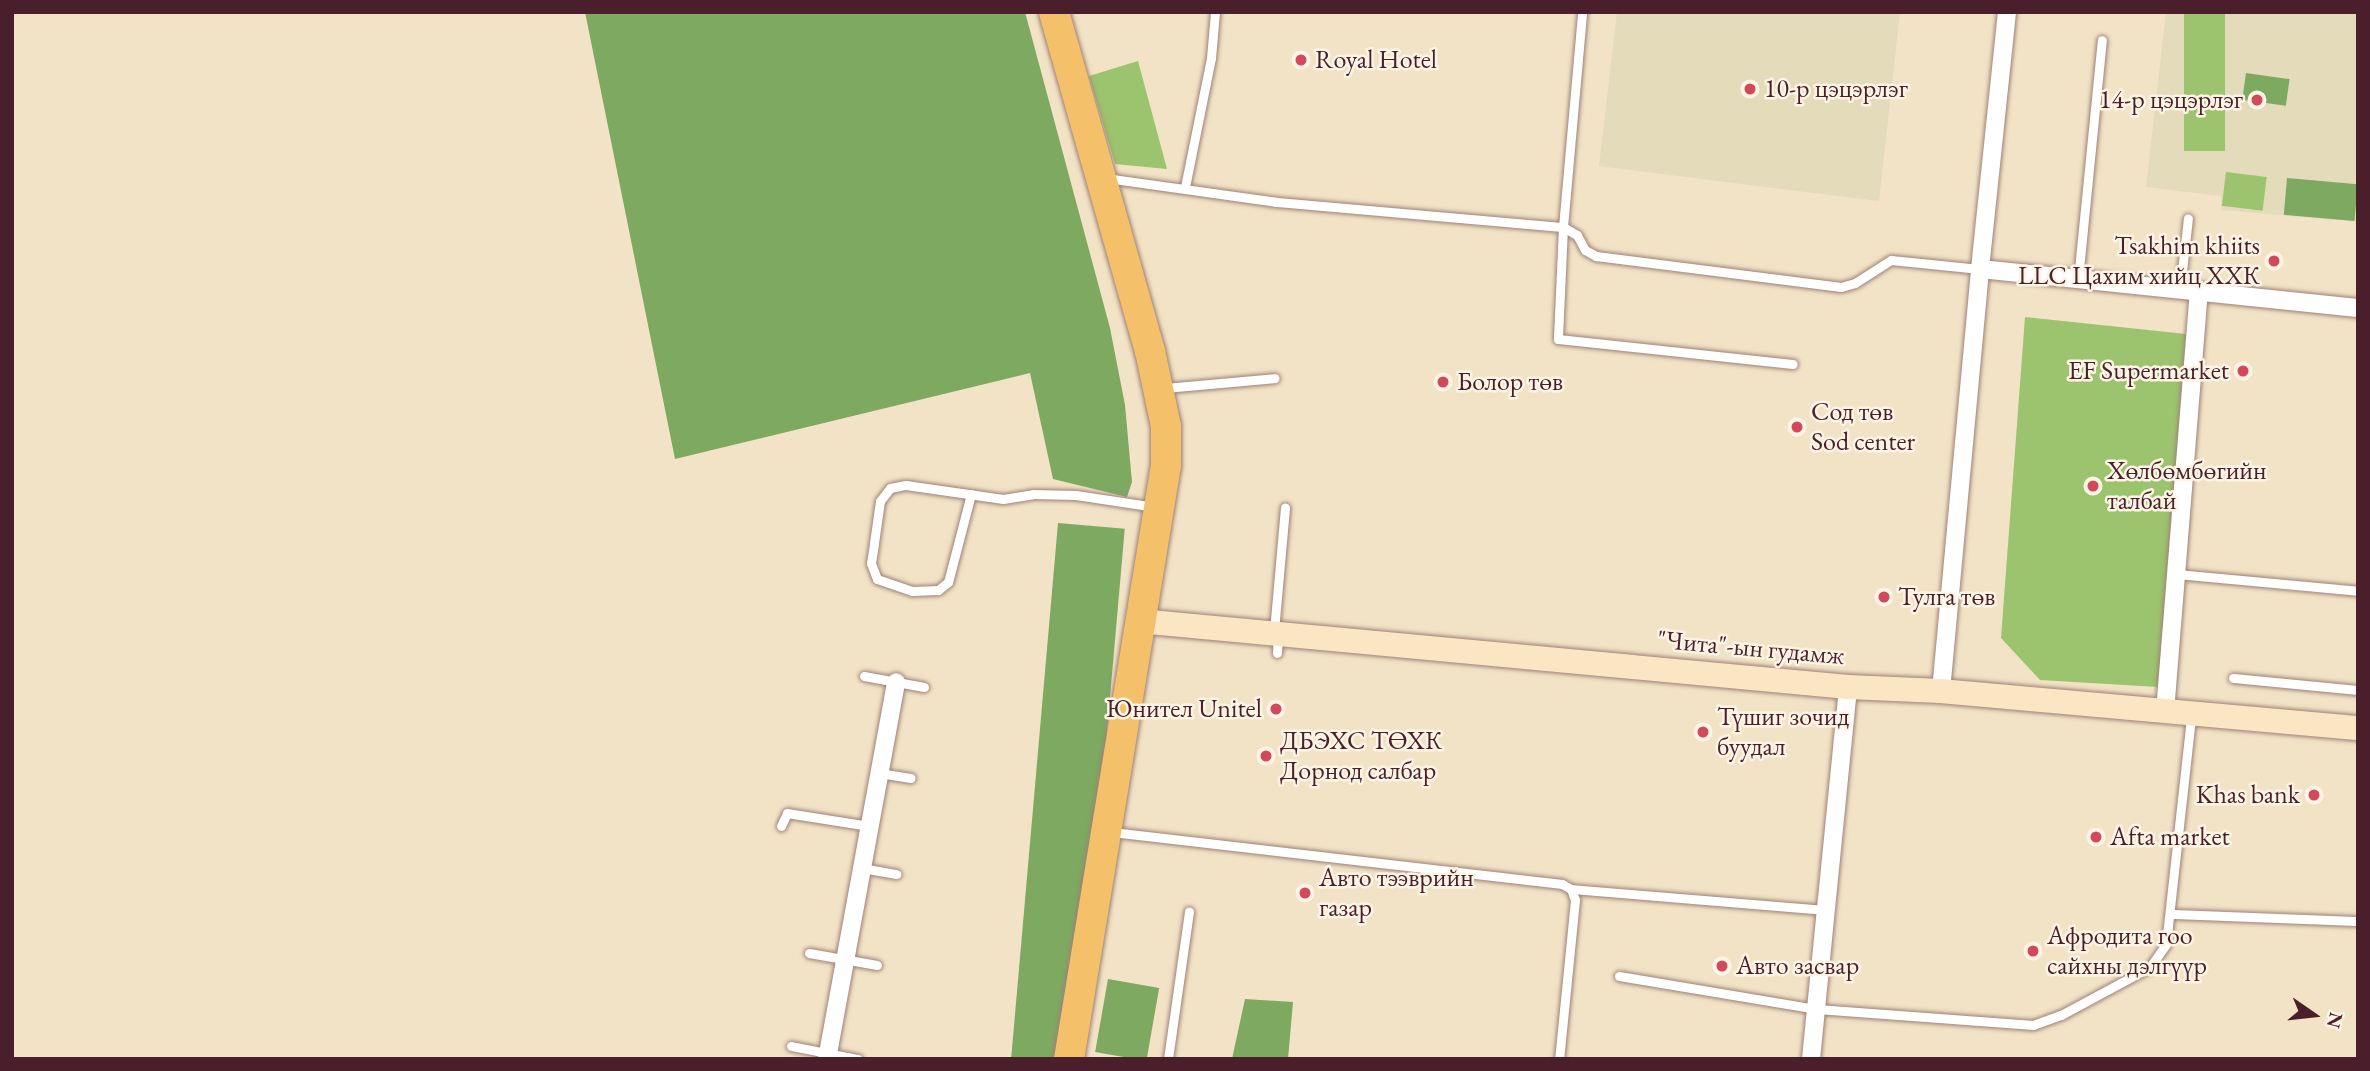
<!DOCTYPE html>
<html>
<head>
<meta charset="utf-8">
<style>
	body { margin:0 }
	#map { position:relative; width:2370px; height:1071px; overflow:hidden; background:#f3e3c6; font-family:"EB Garamond",serif }
	div>[style] { position:absolute }
	[style*='--x'] { left:calc(var(--x)*1px); top:calc(var(--y)*1px); width:calc(var(--w)*1px); rotate:calc(var(--a)*1deg) }
	.built>* { inset:0; background:#e3dbba }
	.green>* { inset:0; background:#9cc36e; transform-origin:0 0 }
	.forest>* { inset:0; background:#7da961; transform-origin:0 0 }
	.roads { filter:drop-shadow(0 0 2px #9e8178) drop-shadow(0 0 2px #9e8178) }
	.lane>* { height:9px; margin:-4.5px; padding:0 4.5px; transform-origin:4.5px; border-radius:4.5px; background:#fff }
	.street>* { height:18px; margin:-9px; padding:0 9px; transform-origin:9px; border-radius:9px; background:#fff }
	.secondary>* { height:24px; margin:-12px; padding:0 12px; transform-origin:12px; border-radius:12px; background:#fbe6c3 }
	.highway>* { height:30px; margin:-15px; padding:0 15px; transform-origin:15px; border-radius:15px; background:#f4c16a }
	.dots>* { width:19px; height:19px; translate:-50% -50%; box-sizing:border-box; border:4px solid #fcf5e5; border-radius:50% }
	span { translate:-50% -50%; white-space:nowrap; text-align:center; line-height:1.15; -webkit-text-stroke:5px #fcf5e5; paint-order:stroke }
	.poi-label { font-size:26px; color:#4a1f2b }
	.left { translate:0 -50%; text-align:left }
	.right { translate:-100% -50%; text-align:right }
	.street-label { font-size:26px; color:#4a1f2b }
	.frame { position:absolute; inset:0; border:14px solid #4a1f2b; pointer-events:none }
	.north { position:absolute; left:2279px; top:980px; width:70px; height:70px; -webkit-text-stroke:5px #fcf5e5; paint-order:stroke; rotate:104deg; font-size:19px; font-weight:700; line-height:28px; text-align:center; color:#4a1f2b }
	.north::after { content:''; display:block; margin:auto; width:24px; height:32px; background:#4a1f2b; clip-path:polygon(50% 0,100% 100%,50% 72%,0 100%) }
</style>
</head>
<body>
<div id="map">
	<div class="built">
		<div style="clip-path:polygon(1617px 12px,1900px 12px,1879px 201px,1599px 166px)"></div>
		<div style="clip-path:polygon(2166px 12px,2358px 12px,2358px 222px,2221px 210px,2221px 196px,2146px 187px)"></div>
	</div>
	<div class="green">
		<div style="left:2184px;top:12px;width:41px;height:139px"></div>
		<div style="clip-path:polygon(1138px 61px,1167px 169px,1115px 164px,1089px 76px)"></div>
		<div style="left:2226px;top:172px;width:41px;height:34px;rotate:7deg"></div>
		<div style="clip-path:polygon(2025px 317px,2186px 334px,2158px 687px,2040px 680px,2001px 638px)"></div>
	</div>
	<div class="forest">
		<div style="clip-path:polygon(585px 12px,1025px 12px,1110px 328px,1125px 405px,1132px 482px,1127px 497px,1053px 479px,1030px 373px,675px 459px)"></div>
		<div style="left:2246px;top:73px;width:44px;height:27px;rotate:8deg"></div>
		<div style="left:2287px;top:178px;width:71px;height:37px;rotate:5deg"></div>
		<div style="left:1058px;top:523px;width:67px;height:543px;rotate:5deg"></div>
		<div style="left:1108px;top:979px;width:52px;height:74px;rotate:10deg"></div>
		<div style="clip-path:polygon(1245px 999px,1293px 1002px,1288px 1059px,1232px 1059px)"></div>
	</div>
	<div class="roads">
		<div class="lane">
			<div style="--x:1106;--y:178;--w:172;--a:8"></div>
			<div style="--x:1276;--y:202;--w:288;--a:5"></div>
			<div style="--x:1563;--y:227;--w:216;--a:-84.9"></div>
			<div style="--x:1185;--y:187;--w:132;--a:-78.6"></div>
			<div style="--x:1211;--y:58;--w:46;--a:-85"></div>
			<div style="--x:1563;--y:227;--w:16;--a:30"></div>
			<div style="--x:1577;--y:235;--w:17;--a:62"></div>
			<div style="--x:1585;--y:250;--w:13;--a:29"></div>
			<div style="--x:1596;--y:256;--w:247;--a:7.2"></div>
			<div style="--x:1841;--y:287;--w:15;--a:-16"></div>
			<div style="--x:1855;--y:283;--w:43;--a:-32.6"></div>
			<div style="--x:1891;--y:260;--w:89;--a:5.8"></div>
			<div style="--x:1563;--y:227;--w:112;--a:92.6"></div>
			<div style="--x:1558;--y:339;--w:236;--a:6.1"></div>
			<div style="--x:2078;--y:279;--w:240;--a:-84.3"></div>
			<div style="--x:2180;--y:289;--w:71;--a:-83.6"></div>
			<div style="--x:1164;--y:388;--w:111;--a:-5.1"></div>
			<div style="--x:971;--y:494;--w:91;--a:104.6"></div>
			<div style="--x:948;--y:582;--w:13;--a:141"></div>
			<div style="--x:938;--y:590;--w:26;--a:178"></div>
			<div style="--x:912;--y:591;--w:37;--a:-161"></div>
			<div style="--x:877;--y:579;--w:17;--a:-111"></div>
			<div style="--x:871;--y:563;--w:20;--a:-81"></div>
			<div style="--x:874;--y:543;--w:42;--a:-81.9"></div>
			<div style="--x:880;--y:501;--w:16;--a:-52"></div>
			<div style="--x:890;--y:488;--w:16;--a:-11"></div>
			<div style="--x:906;--y:485;--w:98;--a:8.2"></div>
			<div style="--x:1003;--y:499;--w:30;--a:-9"></div>
			<div style="--x:1033;--y:494;--w:43;--a:1.3"></div>
			<div style="--x:1076;--y:495;--w:80;--a:8.6"></div>
			<div style="--x:2176;--y:574;--w:183;--a:5.3"></div>
			<div style="--x:1274;--y:631;--w:124;--a:-84.9"></div>
			<div style="--x:1277;--y:653;--w:18;--a:-87"></div>
			<div style="--x:864;--y:676;--w:61;--a:10.4"></div>
			<div style="--x:2233;--y:678;--w:126;--a:5.5"></div>
			<div style="--x:879;--y:773;--w:32;--a:9"></div>
			<div style="--x:781;--y:826;--w:14;--a:-65"></div>
			<div style="--x:787;--y:813;--w:83;--a:9"></div>
			<div style="--x:1112;--y:832;--w:453;--a:6.6"></div>
			<div style="--x:1562;--y:884;--w:10;--a:29"></div>
			<div style="--x:1571;--y:889;--w:12;--a:70"></div>
			<div style="--x:1575;--y:900;--w:160;--a:95.7"></div>
			<div style="--x:862;--y:868;--w:35;--a:10"></div>
			<div style="--x:1571;--y:889;--w:257;--a:4.7"></div>
			<div style="--x:2172;--y:914;--w:186;--a:2.2"></div>
			<div style="--x:809;--y:953;--w:69;--a:10"></div>
			<div style="--x:1619;--y:976;--w:201;--a:9.5"></div>
			<div style="--x:1817;--y:1009;--w:217;--a:4.2"></div>
			<div style="--x:2033;--y:1025;--w:30;--a:-20"></div>
			<div style="--x:2061;--y:1015;--w:101;--a:-28.3"></div>
			<div style="--x:2150;--y:967;--w:28;--a:-55"></div>
			<div style="--x:2166;--y:944;--w:229;--a:-83.7"></div>
			<div style="--x:791;--y:1046;--w:68;--a:11"></div>
			<div style="--x:1168;--y:1059;--w:149;--a:-81.9"></div>
		</div>
		<div class="street">
			<div style="--x:2007;--y:12;--w:258;--a:96"></div>
			<div style="--x:1980;--y:269;--w:380;--a:5.9"></div>
			<div style="--x:1941;--y:691;--w:424;--a:-84.7"></div>
			<div style="--x:2165;--y:712;--w:422;--a:-85.4"></div>
			<div style="--x:827;--y:1059;--w:383;--a:-79.6"></div>
			<div style="--x:1811;--y:1059;--w:374;--a:-84.3"></div>
		</div>
		<div class="secondary">
			<div style="--x:1139;--y:621;--w:712;--a:5.32"></div>
			<div style="--x:1848;--y:687;--w:93;--a:2.5"></div>
			<div style="--x:1941;--y:691;--w:419;--a:5.1"></div>
		</div>
		<div class="highway">
			<div style="--x:1054;--y:12;--w:352;--a:74.2"></div>
			<div style="--x:1150;--y:351;--w:77;--a:78"></div>
			<div style="--x:1166;--y:426;--w:39;--a:90"></div>
			<div style="--x:1166;--y:465;--w:602;--a:99.27"></div>
		</div>
	</div>
	<div class="dots">
		<div style="left:1301px;top:60px;background:#d1495b"></div>
		<div style="left:1750px;top:89px;background:#d1495b"></div>
		<div style="left:2257px;top:100px;background:#d1495b"></div>
		<div style="left:2274px;top:261px;background:#d1495b"></div>
		<div style="left:2243px;top:371px;background:#d1495b"></div>
		<div style="left:1443px;top:382px;background:#d1495b"></div>
		<div style="left:1797px;top:427px;background:#d1495b"></div>
		<div style="left:2093px;top:486px;background:#d1495b"></div>
		<div style="left:1884px;top:597px;background:#d1495b"></div>
		<div style="left:1276px;top:709px;background:#d1495b"></div>
		<div style="left:1703px;top:732px;background:#d1495b"></div>
		<div style="left:1266px;top:756px;background:#d1495b"></div>
		<div style="left:2314px;top:795px;background:#d1495b"></div>
		<div style="left:2096px;top:837px;background:#d1495b"></div>
		<div style="left:1305px;top:893px;background:#d1495b"></div>
		<div style="left:2033px;top:951px;background:#d1495b"></div>
		<div style="left:1722px;top:966px;background:#d1495b"></div>
	</div>
	<div class="poi-label">
		<span class="left" style="left:1315px;top:60px">Royal Hotel</span>
		<span class="left" style="left:1764px;top:89px">10-р цэцэрлэг</span>
		<span class="right" style="left:2243px;top:100px">14-р цэцэрлэг</span>
		<span class="right" style="left:2260px;top:261px">Tsakhim khiits<br>LLC Цахим хийц ХХК</span>
		<span class="right" style="left:2229px;top:371px">EF Supermarket</span>
		<span class="left" style="left:1457px;top:382px">Болор төв</span>
		<span class="left" style="left:1811px;top:427px">Сод төв<br>Sod center</span>
		<span class="left" style="left:2107px;top:486px">Хөлбөмбөгийн<br>талбай</span>
		<span class="left" style="left:1898px;top:597px">Тулга төв</span>
		<span class="right" style="left:1262px;top:709px">Юнител Unitel</span>
		<span class="left" style="left:1717px;top:732px">Түшиг зочид<br>буудал</span>
		<span class="left" style="left:1280px;top:756px">ДБЭХС ТӨХК<br>Дорнод салбар</span>
		<span class="right" style="left:2300px;top:795px">Khas bank</span>
		<span class="left" style="left:2110px;top:837px">Afta market</span>
		<span class="left" style="left:1319px;top:893px">Авто тээврийн<br>газар</span>
		<span class="left" style="left:2047px;top:951px">Афродита гоо<br>сайхны дэлгүүр</span>
		<span class="left" style="left:1736px;top:966px">Авто засвар</span>
	</div>
	<div class="street-label">
		<span style="left:1751px;top:648px;rotate:5deg">"Чита"-ын гудамж</span>
	</div>
	<div class="frame"></div>
	<div class="north">N</div>
</div>
</body>
</html>
